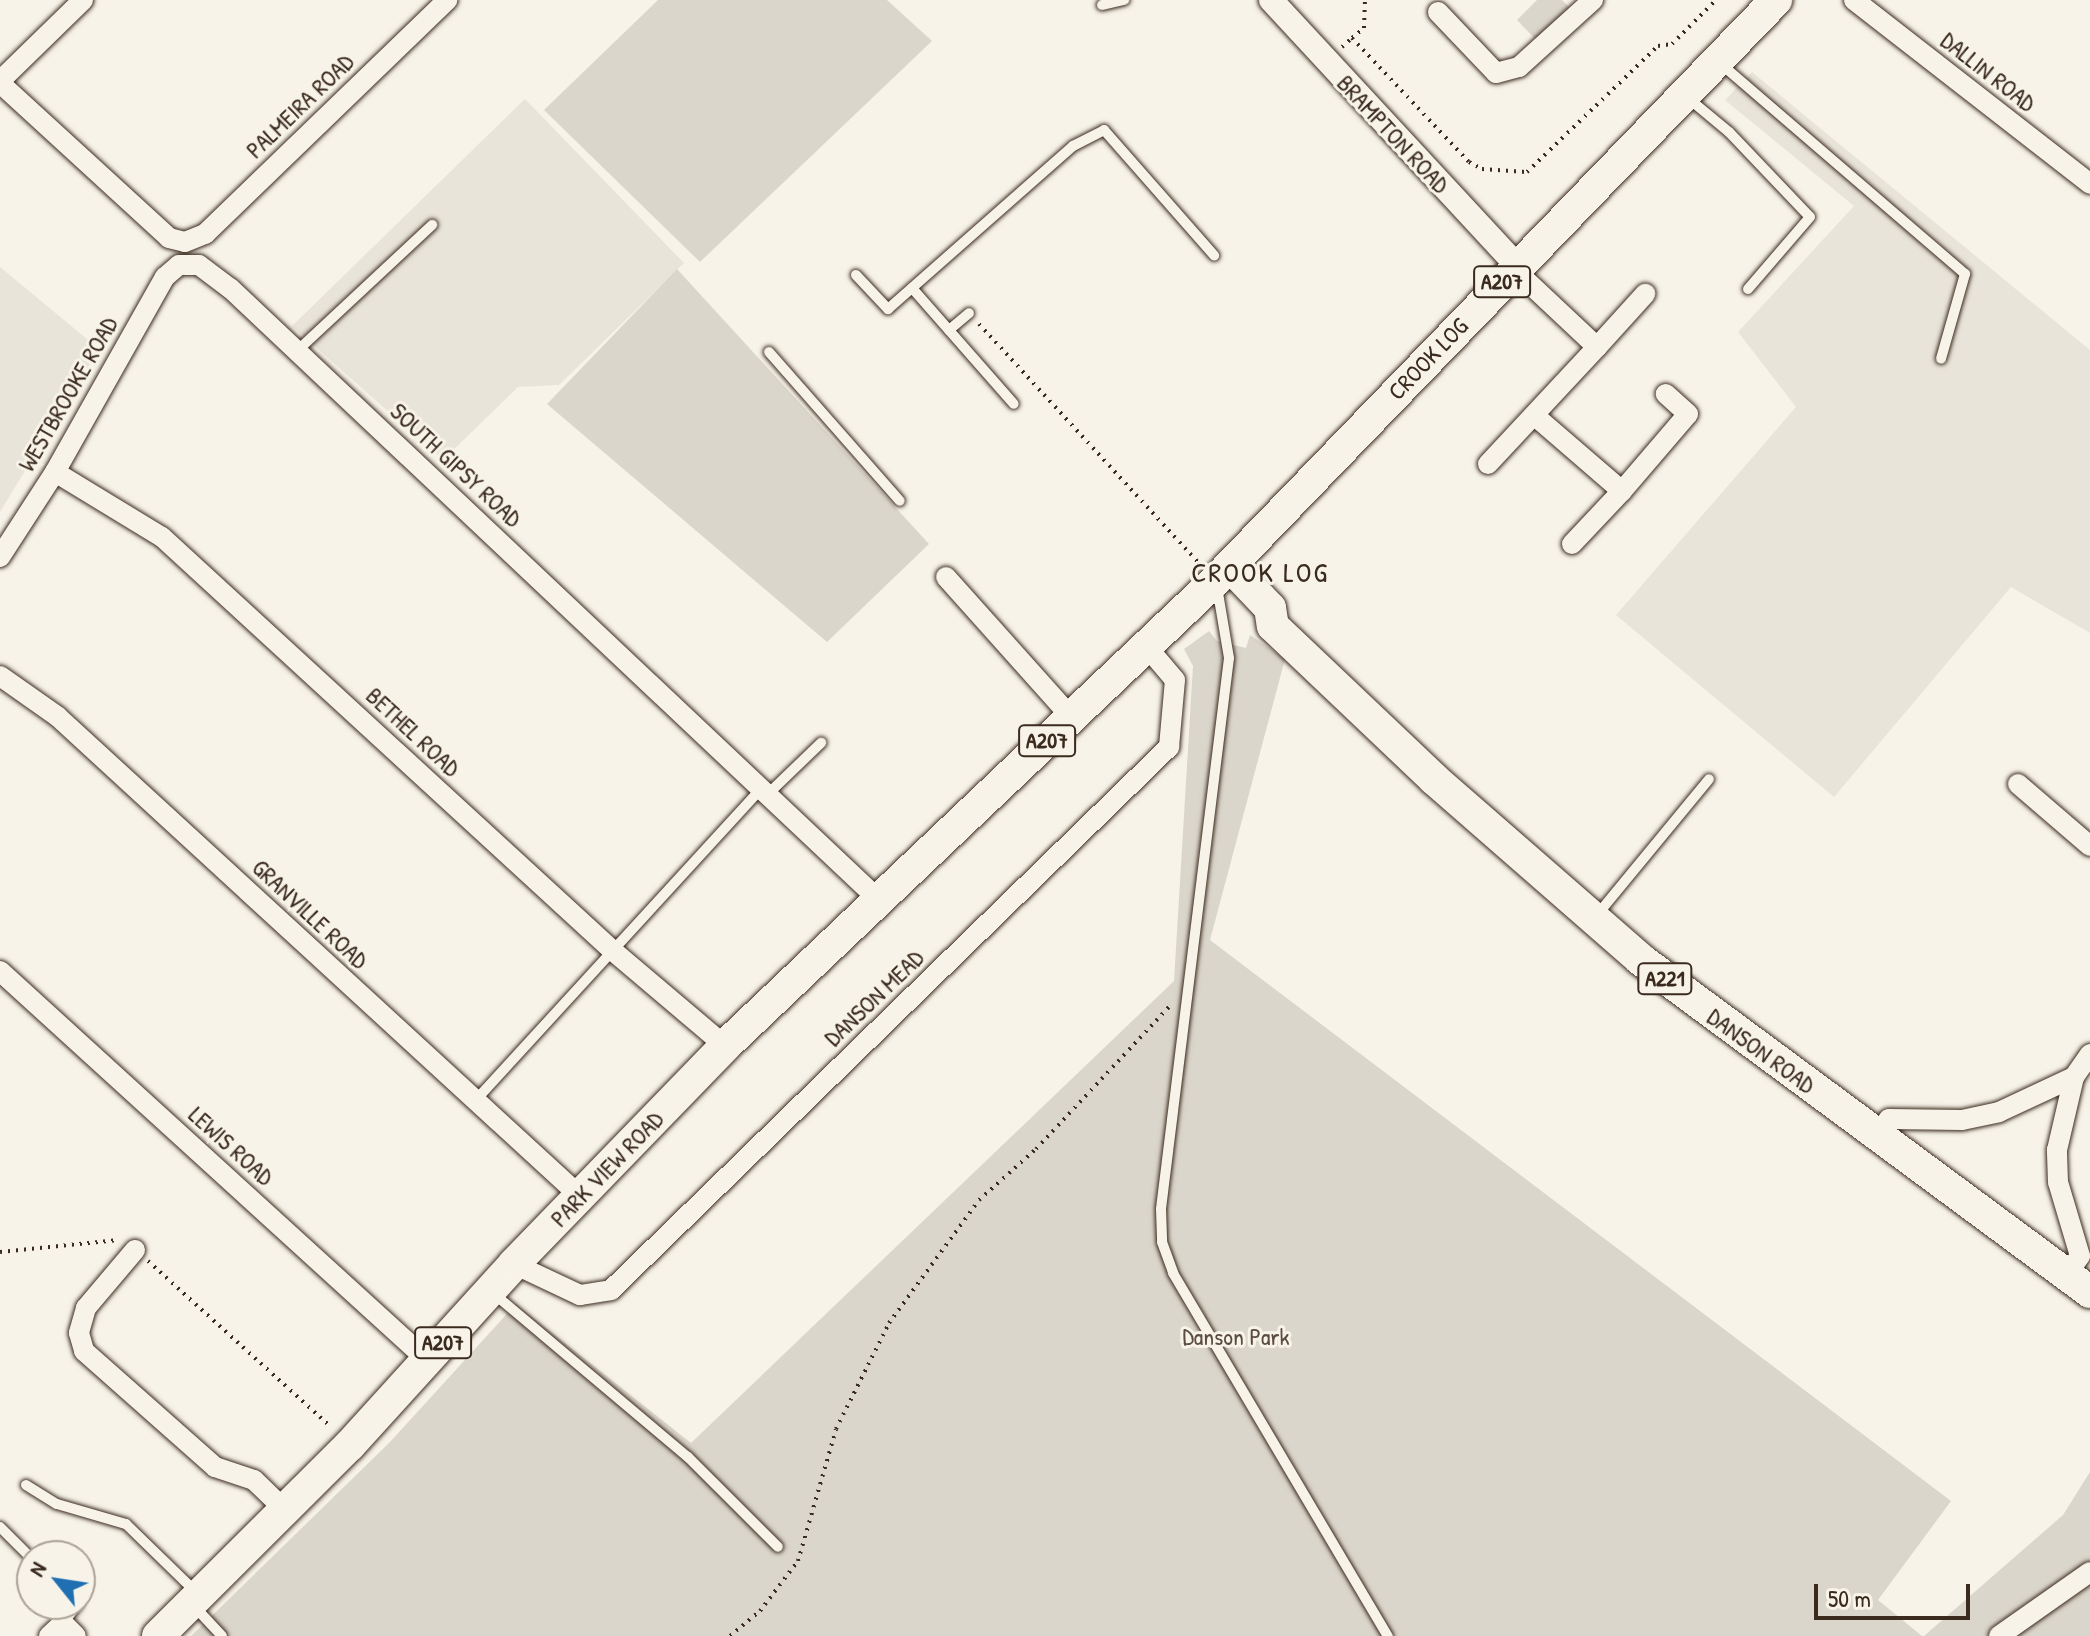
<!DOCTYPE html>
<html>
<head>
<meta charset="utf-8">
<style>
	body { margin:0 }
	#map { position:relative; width:2090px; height:1636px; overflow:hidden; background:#f7f3e8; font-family:"Patrick Hand",sans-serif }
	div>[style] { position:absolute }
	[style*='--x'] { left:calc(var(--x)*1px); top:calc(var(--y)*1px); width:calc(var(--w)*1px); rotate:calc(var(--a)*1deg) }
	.built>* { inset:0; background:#e9e4d9 }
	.green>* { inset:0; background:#dbd6cb }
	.path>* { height:4px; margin-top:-2px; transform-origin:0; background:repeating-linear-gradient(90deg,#3b2a1e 0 2px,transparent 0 8px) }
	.roads { filter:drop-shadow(0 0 2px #3b2a1e) drop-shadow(0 0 2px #3b2a1e) }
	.service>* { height:10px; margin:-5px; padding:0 5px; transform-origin:5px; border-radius:5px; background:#f7f3e8 }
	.minor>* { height:20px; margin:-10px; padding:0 10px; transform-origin:10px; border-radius:10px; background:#f7f3e8 }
	.tertiary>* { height:24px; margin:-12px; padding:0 12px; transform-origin:12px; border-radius:12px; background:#f7f3e8 }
	.primary>* { height:32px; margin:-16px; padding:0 16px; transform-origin:16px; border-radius:16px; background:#f7f3e8 }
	span { translate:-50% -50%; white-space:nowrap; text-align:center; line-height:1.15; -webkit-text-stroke:6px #f7f3e8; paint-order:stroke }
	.shield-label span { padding:2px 6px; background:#f7f3e8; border:2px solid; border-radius:6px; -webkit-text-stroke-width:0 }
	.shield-label { font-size:22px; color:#3b2a1e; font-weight:700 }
	.street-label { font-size:24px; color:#3b2a1e }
	.park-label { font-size:24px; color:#5b4c41 }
	.quarter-label { font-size:28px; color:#3b2a1e; letter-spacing:2px }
	.north { position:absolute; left:16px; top:1540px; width:80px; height:80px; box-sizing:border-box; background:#f7f3e8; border:2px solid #aca397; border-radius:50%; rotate:300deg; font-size:22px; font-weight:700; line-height:32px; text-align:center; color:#3b2a1e }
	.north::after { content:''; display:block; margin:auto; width:28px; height:36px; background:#1f6fb2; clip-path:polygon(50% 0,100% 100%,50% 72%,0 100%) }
	.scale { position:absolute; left:1814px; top:1584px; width:156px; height:36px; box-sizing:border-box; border:4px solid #3b2a1e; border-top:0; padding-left:10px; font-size:24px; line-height:28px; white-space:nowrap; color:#3b2a1e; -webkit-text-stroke:6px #f7f3e8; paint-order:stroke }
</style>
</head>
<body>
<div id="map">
	<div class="built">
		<div style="clip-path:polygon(1752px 72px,2090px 350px,2090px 633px,2011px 587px,1834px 797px,1616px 615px,1796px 407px,1738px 332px,1854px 206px,1725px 100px)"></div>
		<div style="clip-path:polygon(525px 99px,684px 263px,559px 385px,518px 387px,443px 460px,292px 326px)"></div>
		<div style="clip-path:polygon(0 267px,99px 349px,0 512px)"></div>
	</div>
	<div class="green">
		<div style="clip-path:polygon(658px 0,887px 0,932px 41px,700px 262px,544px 110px)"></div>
		<div style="clip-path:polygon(1537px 0,1562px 0,1570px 8px,1537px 41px,1517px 20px)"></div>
		<div style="clip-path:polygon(677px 269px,929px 544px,827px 642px,547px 404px)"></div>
		<div style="clip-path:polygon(1209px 631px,1217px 641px,1246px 648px,1250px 635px,1285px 659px,1210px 940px,1951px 1501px,1878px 1600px,1922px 1636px,191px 1636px,390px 1442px,516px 1304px,691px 1443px,1174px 981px,1193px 666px,1184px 649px)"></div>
		<div style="clip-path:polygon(2090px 1472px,2090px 1636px,1924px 1636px,2063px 1515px)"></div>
	</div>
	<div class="path">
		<div style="--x:1352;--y:38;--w:16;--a:-40"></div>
		<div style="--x:1364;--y:28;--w:28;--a:-88"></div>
		<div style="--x:1342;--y:47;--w:13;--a:-42"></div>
		<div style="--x:1352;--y:38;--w:170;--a:46.7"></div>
		<div style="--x:1469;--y:162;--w:15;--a:28"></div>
		<div style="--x:1482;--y:169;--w:45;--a:3.8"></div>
		<div style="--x:1527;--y:172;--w:182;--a:-43.9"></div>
		<div style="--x:1658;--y:46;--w:14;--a:-8"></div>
		<div style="--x:1672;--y:44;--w:62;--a:-45"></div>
		<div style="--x:979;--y:324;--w:323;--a:47.4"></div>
		<div style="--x:0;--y:1252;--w:119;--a:-5.8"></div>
		<div style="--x:148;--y:1261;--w:247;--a:42.2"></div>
		<div style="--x:730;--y:1636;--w:39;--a:-40"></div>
		<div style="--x:760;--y:1611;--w:63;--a:-52.8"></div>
		<div style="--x:798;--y:1561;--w:137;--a:-73.9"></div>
		<div style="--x:836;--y:1429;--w:119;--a:-63.4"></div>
		<div style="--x:889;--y:1323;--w:152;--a:-53.8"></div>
		<div style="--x:979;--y:1200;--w:76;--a:-41.8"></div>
		<div style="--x:1036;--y:1149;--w:196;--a:-46.9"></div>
	</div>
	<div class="roads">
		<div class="service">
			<div style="--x:1102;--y:5;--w:23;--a:-13"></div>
			<div style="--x:1721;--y:64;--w:322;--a:40.7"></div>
			<div style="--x:1965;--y:274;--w:88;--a:105.8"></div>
			<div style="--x:1688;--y:98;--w:53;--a:39.7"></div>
			<div style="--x:1729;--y:132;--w:117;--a:46.4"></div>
			<div style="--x:1810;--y:217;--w:95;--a:130.7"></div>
			<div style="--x:856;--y:275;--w:47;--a:46.7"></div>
			<div style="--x:888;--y:309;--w:247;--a:-41.4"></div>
			<div style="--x:1073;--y:146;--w:35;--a:-27"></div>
			<div style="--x:1104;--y:130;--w:167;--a:48.7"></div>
			<div style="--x:912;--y:288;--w:154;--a:48.7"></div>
			<div style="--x:949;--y:330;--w:26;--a:-40"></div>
			<div style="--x:297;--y:351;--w:185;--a:-43"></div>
			<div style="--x:769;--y:352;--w:198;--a:48.7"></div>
			<div style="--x:1217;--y:587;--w:72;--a:80.4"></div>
			<div style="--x:1229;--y:658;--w:555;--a:97.04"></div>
			<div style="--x:1161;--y:1209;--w:33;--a:88"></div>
			<div style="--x:1162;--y:1242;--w:33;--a:70"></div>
			<div style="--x:1173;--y:1273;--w:422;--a:59.4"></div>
			<div style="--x:768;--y:794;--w:74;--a:-43.9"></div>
			<div style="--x:1597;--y:915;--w:176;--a:-50.5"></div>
			<div style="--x:475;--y:1101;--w:425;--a:-47.5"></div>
			<div style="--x:493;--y:1293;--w:255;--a:40.1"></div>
			<div style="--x:688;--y:1457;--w:127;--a:45"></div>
			<div style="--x:26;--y:1485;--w:36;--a:32"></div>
			<div style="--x:57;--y:1504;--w:72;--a:16.2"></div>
			<div style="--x:126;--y:1524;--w:98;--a:44.2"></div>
			<div style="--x:0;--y:1527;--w:45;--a:45"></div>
			<div style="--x:194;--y:1606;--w:41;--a:47"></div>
			<div style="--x:63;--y:1623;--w:24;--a:-52"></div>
		</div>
		<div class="minor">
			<div style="--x:1854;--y:0;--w:299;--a:37.9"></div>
			<div style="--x:1438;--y:12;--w:84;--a:46.4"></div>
			<div style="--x:1496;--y:73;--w:24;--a:-15"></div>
			<div style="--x:1519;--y:67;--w:100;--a:-42.2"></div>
			<div style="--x:0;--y:81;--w:116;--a:-44.3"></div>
			<div style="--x:0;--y:83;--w:229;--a:42.5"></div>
			<div style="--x:169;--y:238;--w:16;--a:14"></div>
			<div style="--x:185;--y:242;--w:22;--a:-22"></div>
			<div style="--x:205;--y:234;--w:337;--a:-44"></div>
			<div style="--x:1597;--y:347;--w:72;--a:-47.8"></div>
			<div style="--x:1535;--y:416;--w:115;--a:40.8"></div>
			<div style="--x:1622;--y:491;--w:101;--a:-49.4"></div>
			<div style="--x:1688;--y:414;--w:30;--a:-138"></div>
			<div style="--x:1488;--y:464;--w:160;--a:-47"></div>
			<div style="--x:1597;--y:347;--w:114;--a:-136.8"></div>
			<div style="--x:55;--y:472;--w:125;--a:31.3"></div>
			<div style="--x:162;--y:537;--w:611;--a:42.55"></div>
			<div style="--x:612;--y:950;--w:148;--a:40.3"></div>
			<div style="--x:1572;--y:544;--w:73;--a:-46.7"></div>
			<div style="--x:0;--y:557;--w:101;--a:-57.1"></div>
			<div style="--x:55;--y:472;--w:224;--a:-60.6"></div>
			<div style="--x:165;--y:277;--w:18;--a:-41"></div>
			<div style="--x:179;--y:265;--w:20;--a:0"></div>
			<div style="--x:199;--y:265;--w:39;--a:37"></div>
			<div style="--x:230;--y:288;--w:891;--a:43.32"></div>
			<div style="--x:946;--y:577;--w:189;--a:48.2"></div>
			<div style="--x:0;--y:676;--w:70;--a:35.1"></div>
			<div style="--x:57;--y:716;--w:710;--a:42.55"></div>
			<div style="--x:2018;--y:784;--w:95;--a:40.7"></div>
			<div style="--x:0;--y:971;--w:578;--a:42.33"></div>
			<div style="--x:1876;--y:1136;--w:21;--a:-53"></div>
			<div style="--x:1889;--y:1119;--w:73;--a:0.8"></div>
			<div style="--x:1962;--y:1120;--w:38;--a:-12"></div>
			<div style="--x:1999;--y:1112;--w:83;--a:-25"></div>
			<div style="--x:135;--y:1250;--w:76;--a:130.2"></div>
			<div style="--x:86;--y:1308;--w:26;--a:106"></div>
			<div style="--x:79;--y:1333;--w:19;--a:74"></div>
			<div style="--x:84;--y:1351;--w:175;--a:41.5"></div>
			<div style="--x:215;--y:1467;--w:41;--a:18.4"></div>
			<div style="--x:254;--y:1480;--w:43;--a:44.1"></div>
			<div style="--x:514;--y:1264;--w:73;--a:25.2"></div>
			<div style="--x:580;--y:1295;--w:31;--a:-9"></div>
			<div style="--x:611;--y:1290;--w:779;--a:-44.22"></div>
			<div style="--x:1169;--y:747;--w:67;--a:-84.9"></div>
			<div style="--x:1175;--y:680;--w:43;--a:-130.3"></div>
			<div style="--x:2067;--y:1275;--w:23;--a:-56"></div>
			<div style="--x:2080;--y:1256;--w:77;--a:-106.6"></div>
			<div style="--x:2058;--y:1182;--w:32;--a:-92"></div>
			<div style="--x:2057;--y:1150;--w:75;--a:-76.9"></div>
			<div style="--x:2074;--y:1077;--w:28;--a:-55"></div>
			<div style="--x:49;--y:1636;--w:19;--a:-43"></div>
			<div style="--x:63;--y:1623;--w:18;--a:45"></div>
			<div style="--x:1999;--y:1636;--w:111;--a:-35.1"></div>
		</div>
		<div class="tertiary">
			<div style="--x:1271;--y:0;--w:362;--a:47.2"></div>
		</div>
		<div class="primary">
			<div style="--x:1230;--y:566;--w:58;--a:46.4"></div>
			<div style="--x:1270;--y:608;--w:18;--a:81"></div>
			<div style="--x:1273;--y:626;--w:222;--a:43.5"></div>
			<div style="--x:1434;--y:779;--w:274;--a:41.1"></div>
			<div style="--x:1640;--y:959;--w:560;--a:36.5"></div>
			<div style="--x:158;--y:1636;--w:271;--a:-44.9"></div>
			<div style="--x:350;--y:1445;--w:244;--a:-47.8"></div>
			<div style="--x:514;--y:1264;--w:303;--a:-45.9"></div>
			<div style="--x:725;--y:1046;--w:676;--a:-43.5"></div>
			<div style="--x:1215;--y:581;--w:808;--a:-46"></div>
		</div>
	</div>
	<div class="shield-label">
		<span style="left:1502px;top:282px">A207</span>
		<span style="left:1047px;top:741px">A207</span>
		<span style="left:1665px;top:979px">A221</span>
		<span style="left:443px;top:1343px">A207</span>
	</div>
	<div class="street-label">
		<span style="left:1988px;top:72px;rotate:38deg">DALLIN ROAD</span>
		<span style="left:300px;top:106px;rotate:-44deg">PALMEIRA ROAD</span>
		<span style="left:1393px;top:134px;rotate:47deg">BRAMPTON ROAD</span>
		<span style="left:1428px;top:359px;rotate:-46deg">CROOK LOG</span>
		<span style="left:68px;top:394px;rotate:-60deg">WESTBROOKE ROAD</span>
		<span style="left:456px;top:465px;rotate:43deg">SOUTH GIPSY ROAD</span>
		<span style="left:413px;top:732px;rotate:43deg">BETHEL ROAD</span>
		<span style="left:310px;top:914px;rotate:43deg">GRANVILLE ROAD</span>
		<span style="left:874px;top:998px;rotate:-44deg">DANSON MEAD</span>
		<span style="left:1761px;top:1051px;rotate:36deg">DANSON ROAD</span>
		<span style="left:231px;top:1146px;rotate:42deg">LEWIS ROAD</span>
		<span style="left:607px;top:1169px;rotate:-46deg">PARK VIEW ROAD</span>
	</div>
	<div class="park-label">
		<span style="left:1236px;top:1337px">Danson Park</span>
	</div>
	<div class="quarter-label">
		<span style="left:1260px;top:572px">CROOK LOG</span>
	</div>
	<div class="north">N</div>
	<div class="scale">50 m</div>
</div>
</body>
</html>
